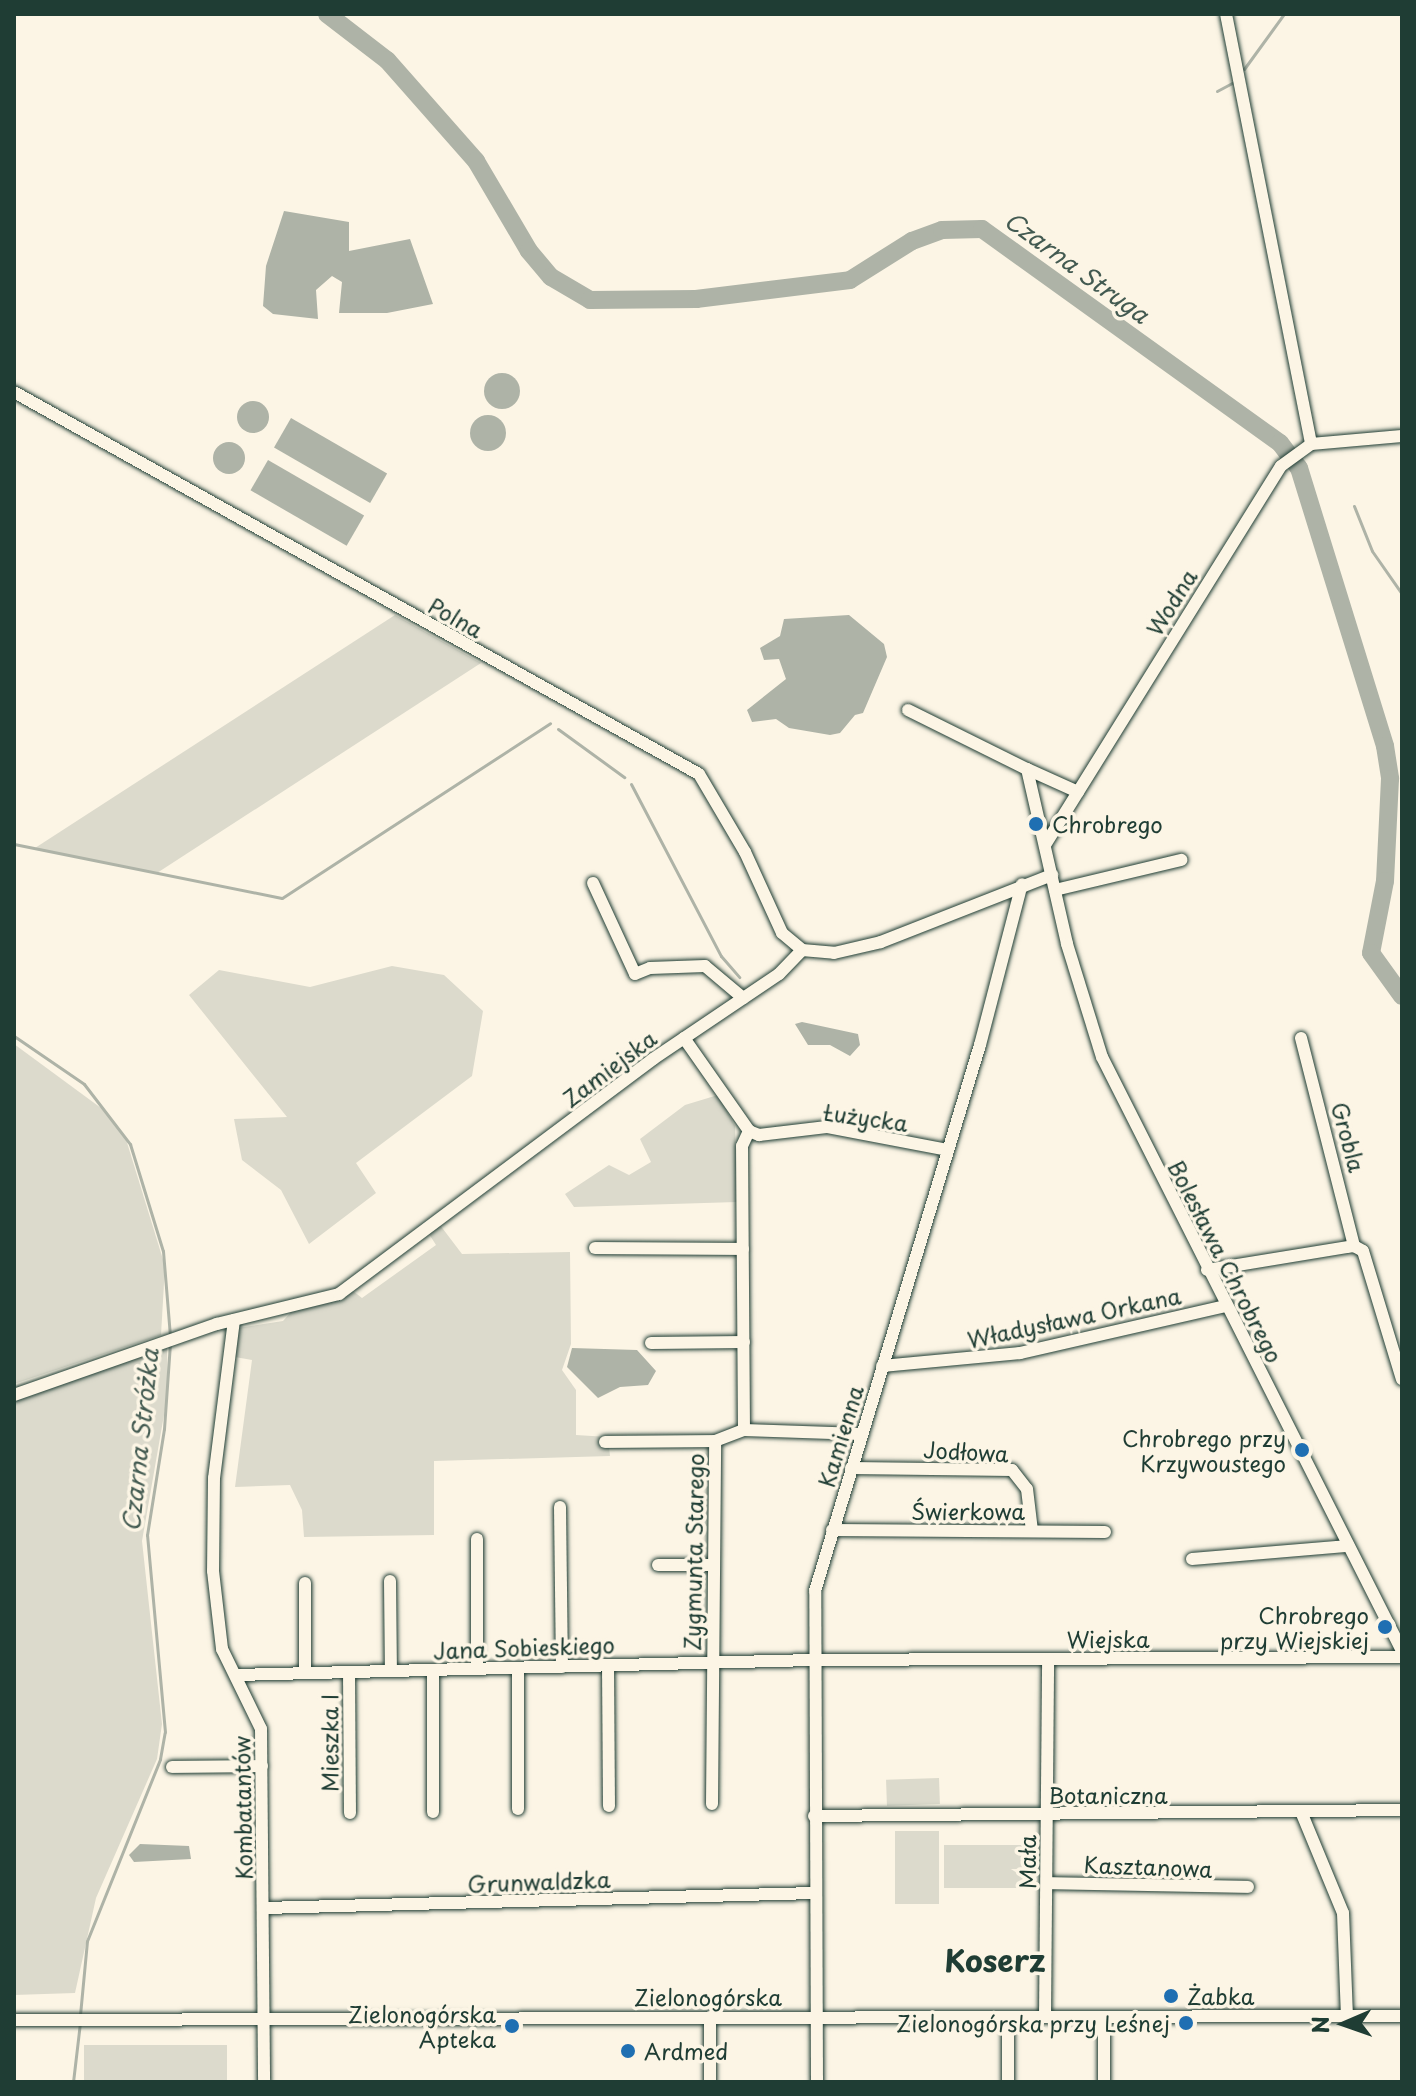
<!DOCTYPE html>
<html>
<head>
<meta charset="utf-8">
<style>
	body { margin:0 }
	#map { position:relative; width:1416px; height:2096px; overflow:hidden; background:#fcf5e5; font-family:"Playpen Sans",sans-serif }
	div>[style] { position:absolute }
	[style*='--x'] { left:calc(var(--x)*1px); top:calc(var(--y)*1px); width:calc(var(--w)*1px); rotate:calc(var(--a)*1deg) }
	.green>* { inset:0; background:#dcdacc; transform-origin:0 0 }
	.water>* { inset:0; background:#aeb3a7; transform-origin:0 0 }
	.round { border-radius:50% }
	.stream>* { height:3px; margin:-1.5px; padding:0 1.5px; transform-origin:1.5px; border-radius:1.5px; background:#aeb3a7 }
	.river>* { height:18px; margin:-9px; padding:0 9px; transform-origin:9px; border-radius:9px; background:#aeb3a7 }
	.roads { filter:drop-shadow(0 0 2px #1f3d34) drop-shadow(0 0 2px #1f3d34) }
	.minor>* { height:12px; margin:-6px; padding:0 6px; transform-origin:6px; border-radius:6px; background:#fcf5e5 }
	.dots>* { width:22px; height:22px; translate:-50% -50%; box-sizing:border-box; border:4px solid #fcf5e5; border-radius:50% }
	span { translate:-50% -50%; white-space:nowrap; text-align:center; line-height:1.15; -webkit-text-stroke:7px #fcf5e5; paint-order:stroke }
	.street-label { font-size:22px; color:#1f3d34 }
	.poi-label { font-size:22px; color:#1f3d34 }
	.left { translate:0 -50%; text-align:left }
	.right { translate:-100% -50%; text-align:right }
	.water-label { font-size:24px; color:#435a51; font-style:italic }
	.district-label { font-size:30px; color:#1f3d34; font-weight:700 }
	.frame { position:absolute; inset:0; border:16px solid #1f3d34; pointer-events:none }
	.north { position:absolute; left:1304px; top:1984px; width:80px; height:80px; -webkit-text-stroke:6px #fcf5e5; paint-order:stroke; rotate:268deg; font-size:22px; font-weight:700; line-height:32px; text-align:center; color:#1f3d34 }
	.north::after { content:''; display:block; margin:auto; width:28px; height:36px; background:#1f3d34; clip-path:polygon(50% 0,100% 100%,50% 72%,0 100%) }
</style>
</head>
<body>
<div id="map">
	<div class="green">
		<div style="clip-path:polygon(395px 615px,481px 663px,157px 873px,35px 848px)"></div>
		<div style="clip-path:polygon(392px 966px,444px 975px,483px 1011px,472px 1076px,356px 1163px,376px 1193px,309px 1244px,281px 1190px,242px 1160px,234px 1119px,287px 1117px,189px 995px,219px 970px,310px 987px)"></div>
		<div style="clip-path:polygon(14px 1044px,101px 1108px,125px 1136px,165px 1266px,161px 1335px,14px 1384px)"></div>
		<div style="clip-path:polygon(718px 1095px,735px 1126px,737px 1202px,574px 1207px,565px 1194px,609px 1165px,629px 1175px,651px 1162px,640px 1139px,685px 1105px)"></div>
		<div style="clip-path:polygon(440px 1225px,462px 1254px,570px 1252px,571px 1344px,562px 1370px,576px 1390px,576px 1435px,608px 1437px,610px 1456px,434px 1461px,434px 1535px,304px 1537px,302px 1510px,290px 1485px,235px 1487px,252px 1360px,235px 1357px,238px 1328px,283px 1321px,292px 1311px,353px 1291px,362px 1298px,436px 1245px,429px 1234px)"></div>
		<div style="clip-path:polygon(167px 1348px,168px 1392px,142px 1541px,162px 1724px,157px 1759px,96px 1898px,75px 1993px,14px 1995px,14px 1401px)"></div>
		<div style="left:939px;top:1778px;width:26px;height:53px;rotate:88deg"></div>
		<div style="left:895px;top:1831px;width:44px;height:73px"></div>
		<div style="left:944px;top:1845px;width:90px;height:43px"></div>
		<div style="left:84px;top:2045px;width:143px;height:38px"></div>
	</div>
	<div class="water">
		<div style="clip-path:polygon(284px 211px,349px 222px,349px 251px,410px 239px,433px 304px,387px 313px,339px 313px,342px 282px,332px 276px,316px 290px,318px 319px,273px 314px,263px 306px,266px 266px)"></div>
		<div class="round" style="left:484px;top:373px;width:36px;height:36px"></div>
		<div class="round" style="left:237px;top:401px;width:32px;height:32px"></div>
		<div class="round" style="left:470px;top:415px;width:36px;height:36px"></div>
		<div style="left:291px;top:418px;width:111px;height:34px;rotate:30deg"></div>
		<div class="round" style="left:213px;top:442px;width:32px;height:32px"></div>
		<div style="left:268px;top:460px;width:111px;height:35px;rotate:30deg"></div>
		<div style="clip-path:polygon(849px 615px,884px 644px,887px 657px,863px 713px,855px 715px,840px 733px,830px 735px,789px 728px,776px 719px,752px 722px,747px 710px,786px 679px,779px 659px,764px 660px,760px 648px,780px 636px,784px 619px)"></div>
		<div style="clip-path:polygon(802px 1022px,858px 1034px,860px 1045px,850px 1056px,830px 1045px,808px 1045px,795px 1024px)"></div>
		<div style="clip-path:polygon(572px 1348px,637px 1350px,656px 1371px,648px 1385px,620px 1387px,598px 1398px,567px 1367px)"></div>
		<div style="clip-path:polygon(140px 1844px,189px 1846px,191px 1859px,134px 1862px,129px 1855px)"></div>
	</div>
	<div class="stream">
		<div style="--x:1244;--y:69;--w:68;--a:-54"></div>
		<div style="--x:1217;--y:91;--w:17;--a:-28"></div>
		<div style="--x:1354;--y:506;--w:48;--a:68.2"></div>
		<div style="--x:1372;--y:551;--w:52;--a:55.1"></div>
		<div style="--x:558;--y:729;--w:82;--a:36"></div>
		<div style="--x:631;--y:784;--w:194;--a:62.4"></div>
		<div style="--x:721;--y:956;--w:28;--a:49"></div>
		<div style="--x:14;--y:844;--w:273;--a:11.4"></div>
		<div style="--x:282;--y:898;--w:320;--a:-33.1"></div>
		<div style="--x:14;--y:1036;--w:85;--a:34.4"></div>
		<div style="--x:84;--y:1084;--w:76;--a:52.5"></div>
		<div style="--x:130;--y:1144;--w:112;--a:72.9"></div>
		<div style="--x:163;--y:1251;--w:86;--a:85.3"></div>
		<div style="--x:80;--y:2015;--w:74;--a:-84.6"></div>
		<div style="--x:87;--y:1941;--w:196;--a:-68.1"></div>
		<div style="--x:160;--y:1759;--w:27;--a:-80"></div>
		<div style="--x:165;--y:1732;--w:198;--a:-95.2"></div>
		<div style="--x:147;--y:1535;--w:107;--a:-80.9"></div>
		<div style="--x:164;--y:1429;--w:85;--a:-86"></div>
		<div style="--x:73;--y:2082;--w:60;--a:-83.3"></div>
	</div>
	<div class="river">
		<div style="--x:327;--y:14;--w:76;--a:37.5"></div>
		<div style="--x:387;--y:60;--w:135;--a:48.6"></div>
		<div style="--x:476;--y:161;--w:104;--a:59.5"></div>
		<div style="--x:529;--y:251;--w:34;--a:50"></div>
		<div style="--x:551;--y:277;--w:45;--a:30.5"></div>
		<div style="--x:590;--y:300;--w:106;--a:-0.5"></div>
		<div style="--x:696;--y:299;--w:155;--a:-7"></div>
		<div style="--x:850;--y:280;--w:73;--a:-32.2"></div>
		<div style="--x:912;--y:241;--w:32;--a:-20"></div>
		<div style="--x:942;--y:230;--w:40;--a:-1.4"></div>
		<div style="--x:982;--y:229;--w:367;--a:35.7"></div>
		<div style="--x:1280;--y:443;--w:31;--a:53"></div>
		<div style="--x:1299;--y:468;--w:291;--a:72.8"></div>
		<div style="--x:1385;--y:746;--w:33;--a:81"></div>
		<div style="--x:1390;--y:779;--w:102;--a:92.8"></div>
		<div style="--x:1385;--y:881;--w:73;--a:101"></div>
		<div style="--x:1371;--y:953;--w:53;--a:54.2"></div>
	</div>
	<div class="roads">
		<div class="minor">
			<div style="--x:1226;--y:14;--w:438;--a:78.8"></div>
			<div style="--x:14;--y:392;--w:784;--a:29.15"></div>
			<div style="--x:699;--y:774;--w:91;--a:59.5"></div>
			<div style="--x:745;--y:852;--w:89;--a:65.4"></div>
			<div style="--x:782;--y:933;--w:26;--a:40"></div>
			<div style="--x:802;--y:950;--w:32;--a:5"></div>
			<div style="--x:834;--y:953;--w:48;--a:-13.2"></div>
			<div style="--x:881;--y:942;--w:184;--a:-21.4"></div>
			<div style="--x:908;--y:710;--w:133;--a:26.4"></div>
			<div style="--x:1027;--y:769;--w:180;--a:77.1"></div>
			<div style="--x:1067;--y:944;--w:118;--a:72.8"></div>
			<div style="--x:1102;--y:1057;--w:665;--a:63.2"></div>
			<div style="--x:1027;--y:769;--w:56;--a:24.3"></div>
			<div style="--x:1045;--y:845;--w:446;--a:-58.1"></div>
			<div style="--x:1281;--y:466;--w:37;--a:-36"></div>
			<div style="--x:1311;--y:444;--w:91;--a:-5"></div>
			<div style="--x:593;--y:883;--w:100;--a:65.2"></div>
			<div style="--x:635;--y:974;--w:16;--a:-22"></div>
			<div style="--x:650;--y:968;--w:55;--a:-2.1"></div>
			<div style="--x:705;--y:966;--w:50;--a:40.1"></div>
			<div style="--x:1055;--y:890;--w:130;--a:-13.4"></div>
			<div style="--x:684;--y:1038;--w:113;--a:55"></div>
			<div style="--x:749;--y:1131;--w:11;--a:22"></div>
			<div style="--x:759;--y:1135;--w:68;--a:-6.7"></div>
			<div style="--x:827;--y:1127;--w:123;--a:10.8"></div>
			<div style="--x:1301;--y:1038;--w:215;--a:75.7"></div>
			<div style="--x:595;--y:1248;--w:148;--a:0.4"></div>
			<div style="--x:1207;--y:1270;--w:149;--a:-9.3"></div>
			<div style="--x:1354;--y:1246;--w:10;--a:29"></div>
			<div style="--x:1363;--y:1251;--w:134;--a:73.1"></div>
			<div style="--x:234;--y:1320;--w:159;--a:97.2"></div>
			<div style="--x:214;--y:1478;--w:93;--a:90.6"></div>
			<div style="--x:213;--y:1571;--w:79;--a:83.4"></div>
			<div style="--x:222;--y:1649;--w:89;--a:64"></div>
			<div style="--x:261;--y:1729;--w:353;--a:89.5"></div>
			<div style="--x:651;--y:1343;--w:93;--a:-0.6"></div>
			<div style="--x:882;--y:1366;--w:139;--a:-5.4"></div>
			<div style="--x:1020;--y:1353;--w:211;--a:-12.9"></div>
			<div style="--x:14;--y:1395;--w:215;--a:-19.3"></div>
			<div style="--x:217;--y:1324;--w:126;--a:-13.8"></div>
			<div style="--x:339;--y:1294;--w:392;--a:-36.8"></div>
			<div style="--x:653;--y:1059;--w:152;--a:-34"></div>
			<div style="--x:779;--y:974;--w:33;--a:-46"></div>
			<div style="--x:744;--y:1430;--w:284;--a:-90.4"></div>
			<div style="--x:742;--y:1146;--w:17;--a:-65"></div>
			<div style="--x:605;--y:1442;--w:110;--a:-0.5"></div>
			<div style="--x:851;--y:1468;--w:161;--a:0.7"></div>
			<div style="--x:1012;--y:1470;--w:24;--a:52"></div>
			<div style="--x:1027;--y:1489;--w:42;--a:83.2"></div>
			<div style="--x:560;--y:1507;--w:160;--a:89.3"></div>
			<div style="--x:832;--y:1530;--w:273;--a:0.4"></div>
			<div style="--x:1192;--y:1559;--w:157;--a:-4.8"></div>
			<div style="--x:658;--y:1565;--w:55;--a:0"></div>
			<div style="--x:390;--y:1581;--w:90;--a:89.4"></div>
			<div style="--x:305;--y:1583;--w:90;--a:90"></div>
			<div style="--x:608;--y:1665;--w:141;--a:89.6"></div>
			<div style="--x:518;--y:1668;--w:141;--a:90"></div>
			<div style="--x:477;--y:1669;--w:130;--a:-90"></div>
			<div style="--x:433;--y:1670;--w:142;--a:90"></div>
			<div style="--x:349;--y:1672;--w:141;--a:89.6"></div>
			<div style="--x:236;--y:1675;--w:577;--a:-1.49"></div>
			<div style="--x:813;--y:1660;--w:589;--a:-0.29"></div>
			<div style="--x:172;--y:1767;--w:90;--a:-0.6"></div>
			<div style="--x:712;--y:1804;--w:363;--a:-89.5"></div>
			<div style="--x:715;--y:1441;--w:31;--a:-21"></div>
			<div style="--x:744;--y:1430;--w:117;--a:2"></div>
			<div style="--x:1302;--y:1814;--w:107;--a:67.5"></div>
			<div style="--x:1343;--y:1913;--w:103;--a:87.8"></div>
			<div style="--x:814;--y:1816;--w:588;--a:-0.58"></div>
			<div style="--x:1047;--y:1883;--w:201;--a:1.1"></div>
			<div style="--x:264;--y:1908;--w:551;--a:-1.56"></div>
			<div style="--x:710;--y:2017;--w:65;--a:90"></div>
			<div style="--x:1008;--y:2017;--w:65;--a:90"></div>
			<div style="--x:1045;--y:2017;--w:358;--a:-89.5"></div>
			<div style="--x:1104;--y:2017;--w:65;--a:90"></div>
			<div style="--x:14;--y:2020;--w:1388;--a:-0.17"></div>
			<div style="--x:817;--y:2082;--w:491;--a:-90.2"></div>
			<div style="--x:815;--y:1591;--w:570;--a:-73.19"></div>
			<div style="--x:980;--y:1045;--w:166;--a:-75.4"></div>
		</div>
	</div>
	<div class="dots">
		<div style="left:1036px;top:824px;background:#1f6fb2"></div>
		<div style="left:1302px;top:1450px;background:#1f6fb2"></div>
		<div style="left:1385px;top:1627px;background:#1f6fb2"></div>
		<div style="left:1171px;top:1996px;background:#1f6fb2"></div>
		<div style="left:1186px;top:2023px;background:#1f6fb2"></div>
		<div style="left:512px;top:2026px;background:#1f6fb2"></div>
		<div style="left:628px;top:2051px;background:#1f6fb2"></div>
	</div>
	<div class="street-label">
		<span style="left:1171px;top:602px;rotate:-58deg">Wodna</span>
		<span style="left:456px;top:617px;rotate:29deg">Polna</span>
		<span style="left:609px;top:1068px;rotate:-37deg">Zamiejska</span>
		<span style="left:866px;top:1117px;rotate:8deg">Łużycka</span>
		<span style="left:1349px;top:1137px;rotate:75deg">Grobla</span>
		<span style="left:1226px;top:1261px;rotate:63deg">Bolesława Chrobrego</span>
		<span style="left:1074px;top:1317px;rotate:-12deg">Władysława Orkana</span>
		<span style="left:840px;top:1436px;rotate:-73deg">Kamienna</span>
		<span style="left:966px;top:1451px;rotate:3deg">Jodłowa</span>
		<span style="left:968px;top:1511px">Świerkowa</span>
		<span style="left:693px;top:1552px;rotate:-89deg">Zygmunta Starego</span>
		<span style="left:1108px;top:1639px">Wiejska</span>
		<span style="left:524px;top:1647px;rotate:-2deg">Jana Sobieskiego</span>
		<span style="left:329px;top:1743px;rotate:-90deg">Mieszka I</span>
		<span style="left:1108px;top:1795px">Botaniczna</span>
		<span style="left:242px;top:1808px;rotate:-91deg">Kombatantów</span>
		<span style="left:1027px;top:1862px;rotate:-90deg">Mała</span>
		<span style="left:1148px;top:1866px;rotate:2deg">Kasztanowa</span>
		<span style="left:539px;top:1881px;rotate:-2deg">Grunwaldzka</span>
		<span style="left:708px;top:1997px">Zielonogórska</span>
	</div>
	<div class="poi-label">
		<span class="left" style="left:1052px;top:824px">Chrobrego</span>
		<span class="right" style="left:1286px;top:1450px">Chrobrego przy<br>Krzywoustego</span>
		<span class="right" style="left:1369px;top:1627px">Chrobrego<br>przy Wiejskiej</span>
		<span class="left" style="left:1187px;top:1996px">Żabka</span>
		<span class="right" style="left:496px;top:2026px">Zielonogórska<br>Apteka</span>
		<span class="right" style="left:1170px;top:2023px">Zielonogórska przy Leśnej</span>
		<span class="left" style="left:644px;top:2051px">Ardmed</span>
	</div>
	<div class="water-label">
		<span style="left:1077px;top:267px;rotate:36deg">Czarna Struga</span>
		<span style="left:140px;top:1440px;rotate:-84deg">Czarna Stróżka</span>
	</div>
	<div class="district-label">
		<span style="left:995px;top:1960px">Koserz</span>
	</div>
	<div class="frame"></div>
	<div class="north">N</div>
</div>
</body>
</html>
